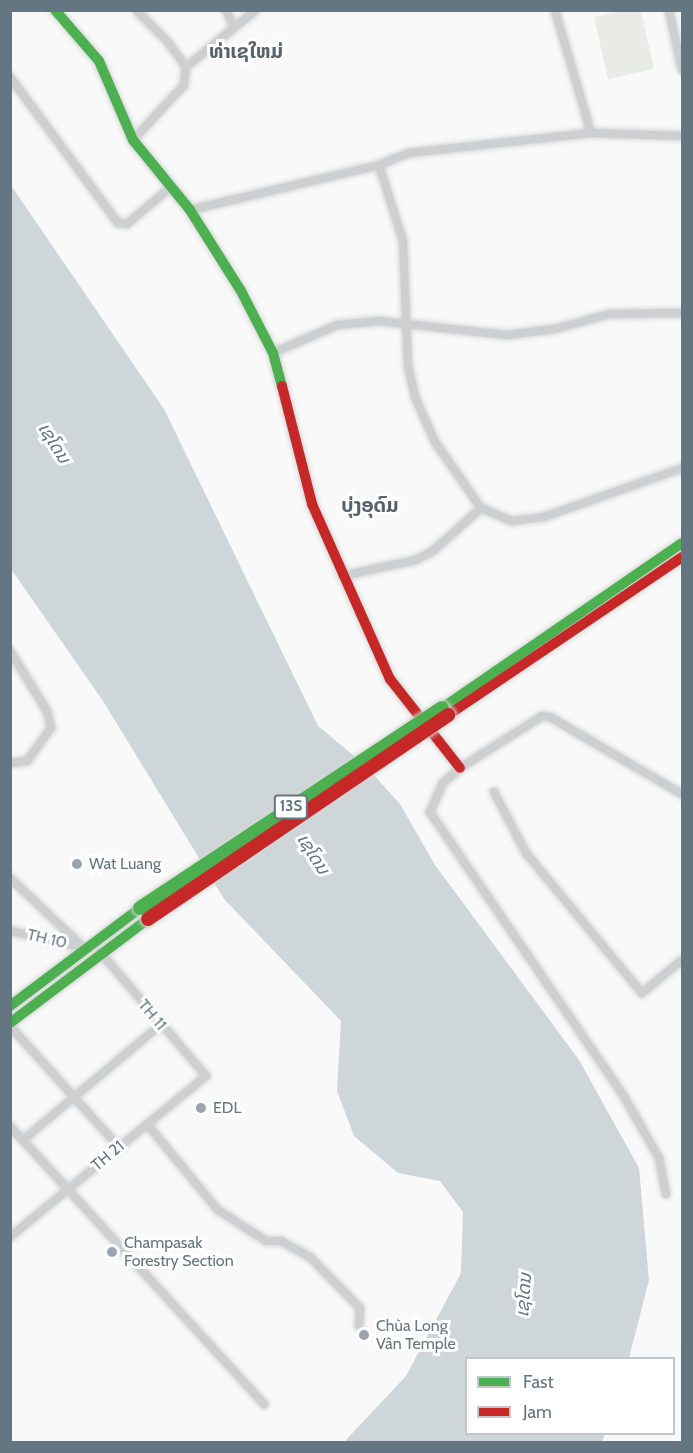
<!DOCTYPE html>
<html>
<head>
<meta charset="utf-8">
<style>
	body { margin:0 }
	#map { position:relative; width:693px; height:1453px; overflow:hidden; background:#f9f9f9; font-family:Cabin,"Noto Sans Lao",sans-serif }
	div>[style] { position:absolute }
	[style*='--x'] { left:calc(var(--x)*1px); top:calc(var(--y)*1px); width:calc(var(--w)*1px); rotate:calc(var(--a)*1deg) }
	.green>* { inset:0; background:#e8ebe6 }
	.water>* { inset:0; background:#ced6d9 }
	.roads { filter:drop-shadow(0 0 2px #d5d6d7) drop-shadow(0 0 2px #d5d6d7) }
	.street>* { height:8px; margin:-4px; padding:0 4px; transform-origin:4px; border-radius:4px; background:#cecfd0 }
	.fast>* { height:10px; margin:-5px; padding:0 5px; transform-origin:5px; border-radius:5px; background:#4caf50 }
	.jam>* { height:10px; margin:-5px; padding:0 5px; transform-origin:5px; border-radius:5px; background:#c62828 }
	.bridges { filter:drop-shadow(0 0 2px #d5d6d6) drop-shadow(0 0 2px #d5d6d6) }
	.fast-bridge>* { height:14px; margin:-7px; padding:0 7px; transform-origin:7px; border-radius:7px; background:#4caf50 }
	.jam-bridge>* { height:14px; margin:-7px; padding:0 7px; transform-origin:7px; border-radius:7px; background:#c62828 }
	.dots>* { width:16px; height:16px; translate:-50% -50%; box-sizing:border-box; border:3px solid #fff; border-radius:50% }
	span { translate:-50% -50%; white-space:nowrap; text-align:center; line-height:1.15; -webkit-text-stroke:6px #fff; paint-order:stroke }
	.shield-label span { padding:2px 4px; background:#fff; border:2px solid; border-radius:4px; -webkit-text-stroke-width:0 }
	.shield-label { font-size:15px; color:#657683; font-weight:700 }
	.poi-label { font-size:16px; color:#657683 }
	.left { translate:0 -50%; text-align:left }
	.street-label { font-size:16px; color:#657683 }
	.water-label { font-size:18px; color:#60757c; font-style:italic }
	.quarter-label { font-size:20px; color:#57646e; font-weight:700 }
	.frame { position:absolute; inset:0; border:12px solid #657683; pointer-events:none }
	.legend { position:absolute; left:465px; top:1357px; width:210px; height:78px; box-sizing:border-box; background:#fff; border:2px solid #c1c8cd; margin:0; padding:8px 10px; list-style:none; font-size:18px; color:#657683 }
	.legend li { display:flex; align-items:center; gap:12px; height:30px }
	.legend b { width:30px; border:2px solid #c1c8cd }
</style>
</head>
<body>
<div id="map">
	<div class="green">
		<div style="clip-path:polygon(623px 11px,641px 11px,654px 69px,608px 79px,594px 17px)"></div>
	</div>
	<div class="water">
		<div style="clip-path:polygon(10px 184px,164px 409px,318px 726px,365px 765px,400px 804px,435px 865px,579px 1060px,639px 1168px,649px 1280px,629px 1358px,466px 1358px,466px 1434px,605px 1434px,602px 1442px,344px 1442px,406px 1376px,461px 1273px,463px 1212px,440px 1181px,398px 1173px,354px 1136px,337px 1091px,341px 1021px,224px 899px,103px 701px,11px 569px)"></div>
	</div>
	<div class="roads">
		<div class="street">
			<div style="--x:226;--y:10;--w:19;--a:65"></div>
			<div style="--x:555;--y:10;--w:128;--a:73.7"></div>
			<div style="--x:669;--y:10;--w:61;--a:77.8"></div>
			<div style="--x:186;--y:67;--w:90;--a:-39.2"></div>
			<div style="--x:10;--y:77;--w:182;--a:53.5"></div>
			<div style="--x:118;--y:223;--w:9;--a:6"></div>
			<div style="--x:127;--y:224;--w:57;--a:-40.1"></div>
			<div style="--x:133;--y:140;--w:75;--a:-47.2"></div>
			<div style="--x:184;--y:85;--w:18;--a:-84"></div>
			<div style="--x:186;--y:67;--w:32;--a:-126"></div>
			<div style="--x:167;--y:41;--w:44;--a:-135"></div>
			<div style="--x:379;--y:165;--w:80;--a:72.5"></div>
			<div style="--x:403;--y:241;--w:125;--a:87.7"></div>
			<div style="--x:408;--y:366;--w:32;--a:77"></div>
			<div style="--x:415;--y:397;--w:49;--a:66"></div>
			<div style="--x:435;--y:442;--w:80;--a:55.1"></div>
			<div style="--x:190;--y:210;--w:194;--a:-13.4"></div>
			<div style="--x:379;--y:165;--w:32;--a:-22"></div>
			<div style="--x:409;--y:153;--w:183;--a:-6.3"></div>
			<div style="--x:591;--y:133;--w:91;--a:1.9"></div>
			<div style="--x:273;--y:353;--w:70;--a:-23.6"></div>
			<div style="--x:337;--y:325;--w:42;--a:-5.4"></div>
			<div style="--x:379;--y:321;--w:128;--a:6.3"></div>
			<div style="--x:506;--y:335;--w:49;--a:-7"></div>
			<div style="--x:555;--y:329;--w:57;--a:-15.3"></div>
			<div style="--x:610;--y:314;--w:72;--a:-0.8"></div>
			<div style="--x:342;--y:576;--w:76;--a:-12.2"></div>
			<div style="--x:416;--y:560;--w:19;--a:-28"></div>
			<div style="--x:433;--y:551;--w:64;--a:-41.9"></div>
			<div style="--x:481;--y:508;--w:34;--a:23"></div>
			<div style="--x:512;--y:521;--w:32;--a:-7"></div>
			<div style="--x:544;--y:517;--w:146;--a:-19.5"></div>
			<div style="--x:10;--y:651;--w:70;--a:58.3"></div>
			<div style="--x:47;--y:711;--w:17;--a:77"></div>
			<div style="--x:51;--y:728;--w:41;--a:126"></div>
			<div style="--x:27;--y:761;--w:17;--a:173"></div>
			<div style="--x:494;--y:792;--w:69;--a:62.3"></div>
			<div style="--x:526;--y:853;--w:182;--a:50.4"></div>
			<div style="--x:642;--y:993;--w:52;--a:-39.5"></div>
			<div style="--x:10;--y:878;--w:100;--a:43.4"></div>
			<div style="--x:10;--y:931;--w:74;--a:12.5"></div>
			<div style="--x:10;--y:1026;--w:163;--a:48"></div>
			<div style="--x:147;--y:1124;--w:112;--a:50.5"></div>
			<div style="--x:218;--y:1210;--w:57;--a:32.9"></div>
			<div style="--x:266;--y:1241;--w:15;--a:0"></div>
			<div style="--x:281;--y:1241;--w:33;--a:29"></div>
			<div style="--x:310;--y:1257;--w:71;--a:45.6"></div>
			<div style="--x:360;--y:1308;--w:18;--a:93"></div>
			<div style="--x:10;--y:1126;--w:377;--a:47.6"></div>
			<div style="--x:23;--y:1140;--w:179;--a:-40"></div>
			<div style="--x:666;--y:1194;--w:37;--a:-101"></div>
			<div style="--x:659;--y:1158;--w:73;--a:-119.7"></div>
			<div style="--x:623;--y:1095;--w:343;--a:-124.3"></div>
			<div style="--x:430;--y:812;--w:32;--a:-66"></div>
			<div style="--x:443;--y:783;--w:23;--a:-41"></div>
			<div style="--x:460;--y:768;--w:97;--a:-32.4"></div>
			<div style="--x:542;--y:716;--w:8;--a:7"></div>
			<div style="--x:550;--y:717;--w:153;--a:30.3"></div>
			<div style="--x:10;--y:1237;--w:254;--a:-39.4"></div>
			<div style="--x:206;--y:1076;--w:163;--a:-130.5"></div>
		</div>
		<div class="fast">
			<div style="--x:55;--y:10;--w:67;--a:49.2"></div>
			<div style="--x:99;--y:61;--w:86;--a:66.7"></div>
			<div style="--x:133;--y:140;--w:90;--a:50.8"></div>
			<div style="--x:190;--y:210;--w:96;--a:57.8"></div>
			<div style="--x:241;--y:291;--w:70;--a:62.7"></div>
			<div style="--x:273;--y:353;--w:34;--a:75"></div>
			<div style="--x:442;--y:708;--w:291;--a:-34.5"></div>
			<div style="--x:10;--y:1006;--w:163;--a:-37"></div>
			<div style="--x:10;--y:1023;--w:173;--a:-37"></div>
		</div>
		<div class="jam">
			<div style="--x:282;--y:386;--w:122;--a:75.7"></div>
			<div style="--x:312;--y:504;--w:192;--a:66"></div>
			<div style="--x:390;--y:679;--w:113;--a:51.8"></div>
			<div style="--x:448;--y:715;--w:282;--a:-34"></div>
		</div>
	</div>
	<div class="bridges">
		<div class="fast-bridge">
			<div style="--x:140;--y:908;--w:362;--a:-33.5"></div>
		</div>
		<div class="jam-bridge">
			<div style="--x:148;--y:919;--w:363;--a:-34.2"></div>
		</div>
	</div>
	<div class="dots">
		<div style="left:77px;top:864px;background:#99a4ac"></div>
		<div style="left:201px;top:1108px;background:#99a4ac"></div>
		<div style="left:112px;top:1252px;background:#99a4ac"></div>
		<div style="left:364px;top:1335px;background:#99a4ac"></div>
	</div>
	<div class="shield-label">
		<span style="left:291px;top:807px">13S</span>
	</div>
	<div class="poi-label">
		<span class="left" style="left:89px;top:864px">Wat Luang</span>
		<span class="left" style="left:213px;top:1108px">EDL</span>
		<span class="left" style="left:124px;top:1252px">Champasak<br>Forestry Section</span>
		<span class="left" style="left:376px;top:1335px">Chùa Long<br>Vân Temple</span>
	</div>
	<div class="street-label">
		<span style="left:47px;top:939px;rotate:13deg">TH 10</span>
		<span style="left:152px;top:1015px;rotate:50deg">TH 11</span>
		<span style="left:108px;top:1156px;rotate:-40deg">TH 21</span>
	</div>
	<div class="water-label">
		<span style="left:54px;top:443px;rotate:58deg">ເຊໂດນ</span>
		<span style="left:313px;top:854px;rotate:58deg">ເຊໂດນ</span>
		<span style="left:524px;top:1295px;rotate:-86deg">ເຊໂດນ</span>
	</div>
	<div class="quarter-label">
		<span style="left:246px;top:51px">ທ່າເຊໃຫມ່</span>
		<span style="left:370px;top:505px">ບຸ່ງອຸດົມ</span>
	</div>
	<div class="frame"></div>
	<ul class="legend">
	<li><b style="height:8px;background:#4caf50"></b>Fast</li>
	<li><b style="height:8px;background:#c62828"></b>Jam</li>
	</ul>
</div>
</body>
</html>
